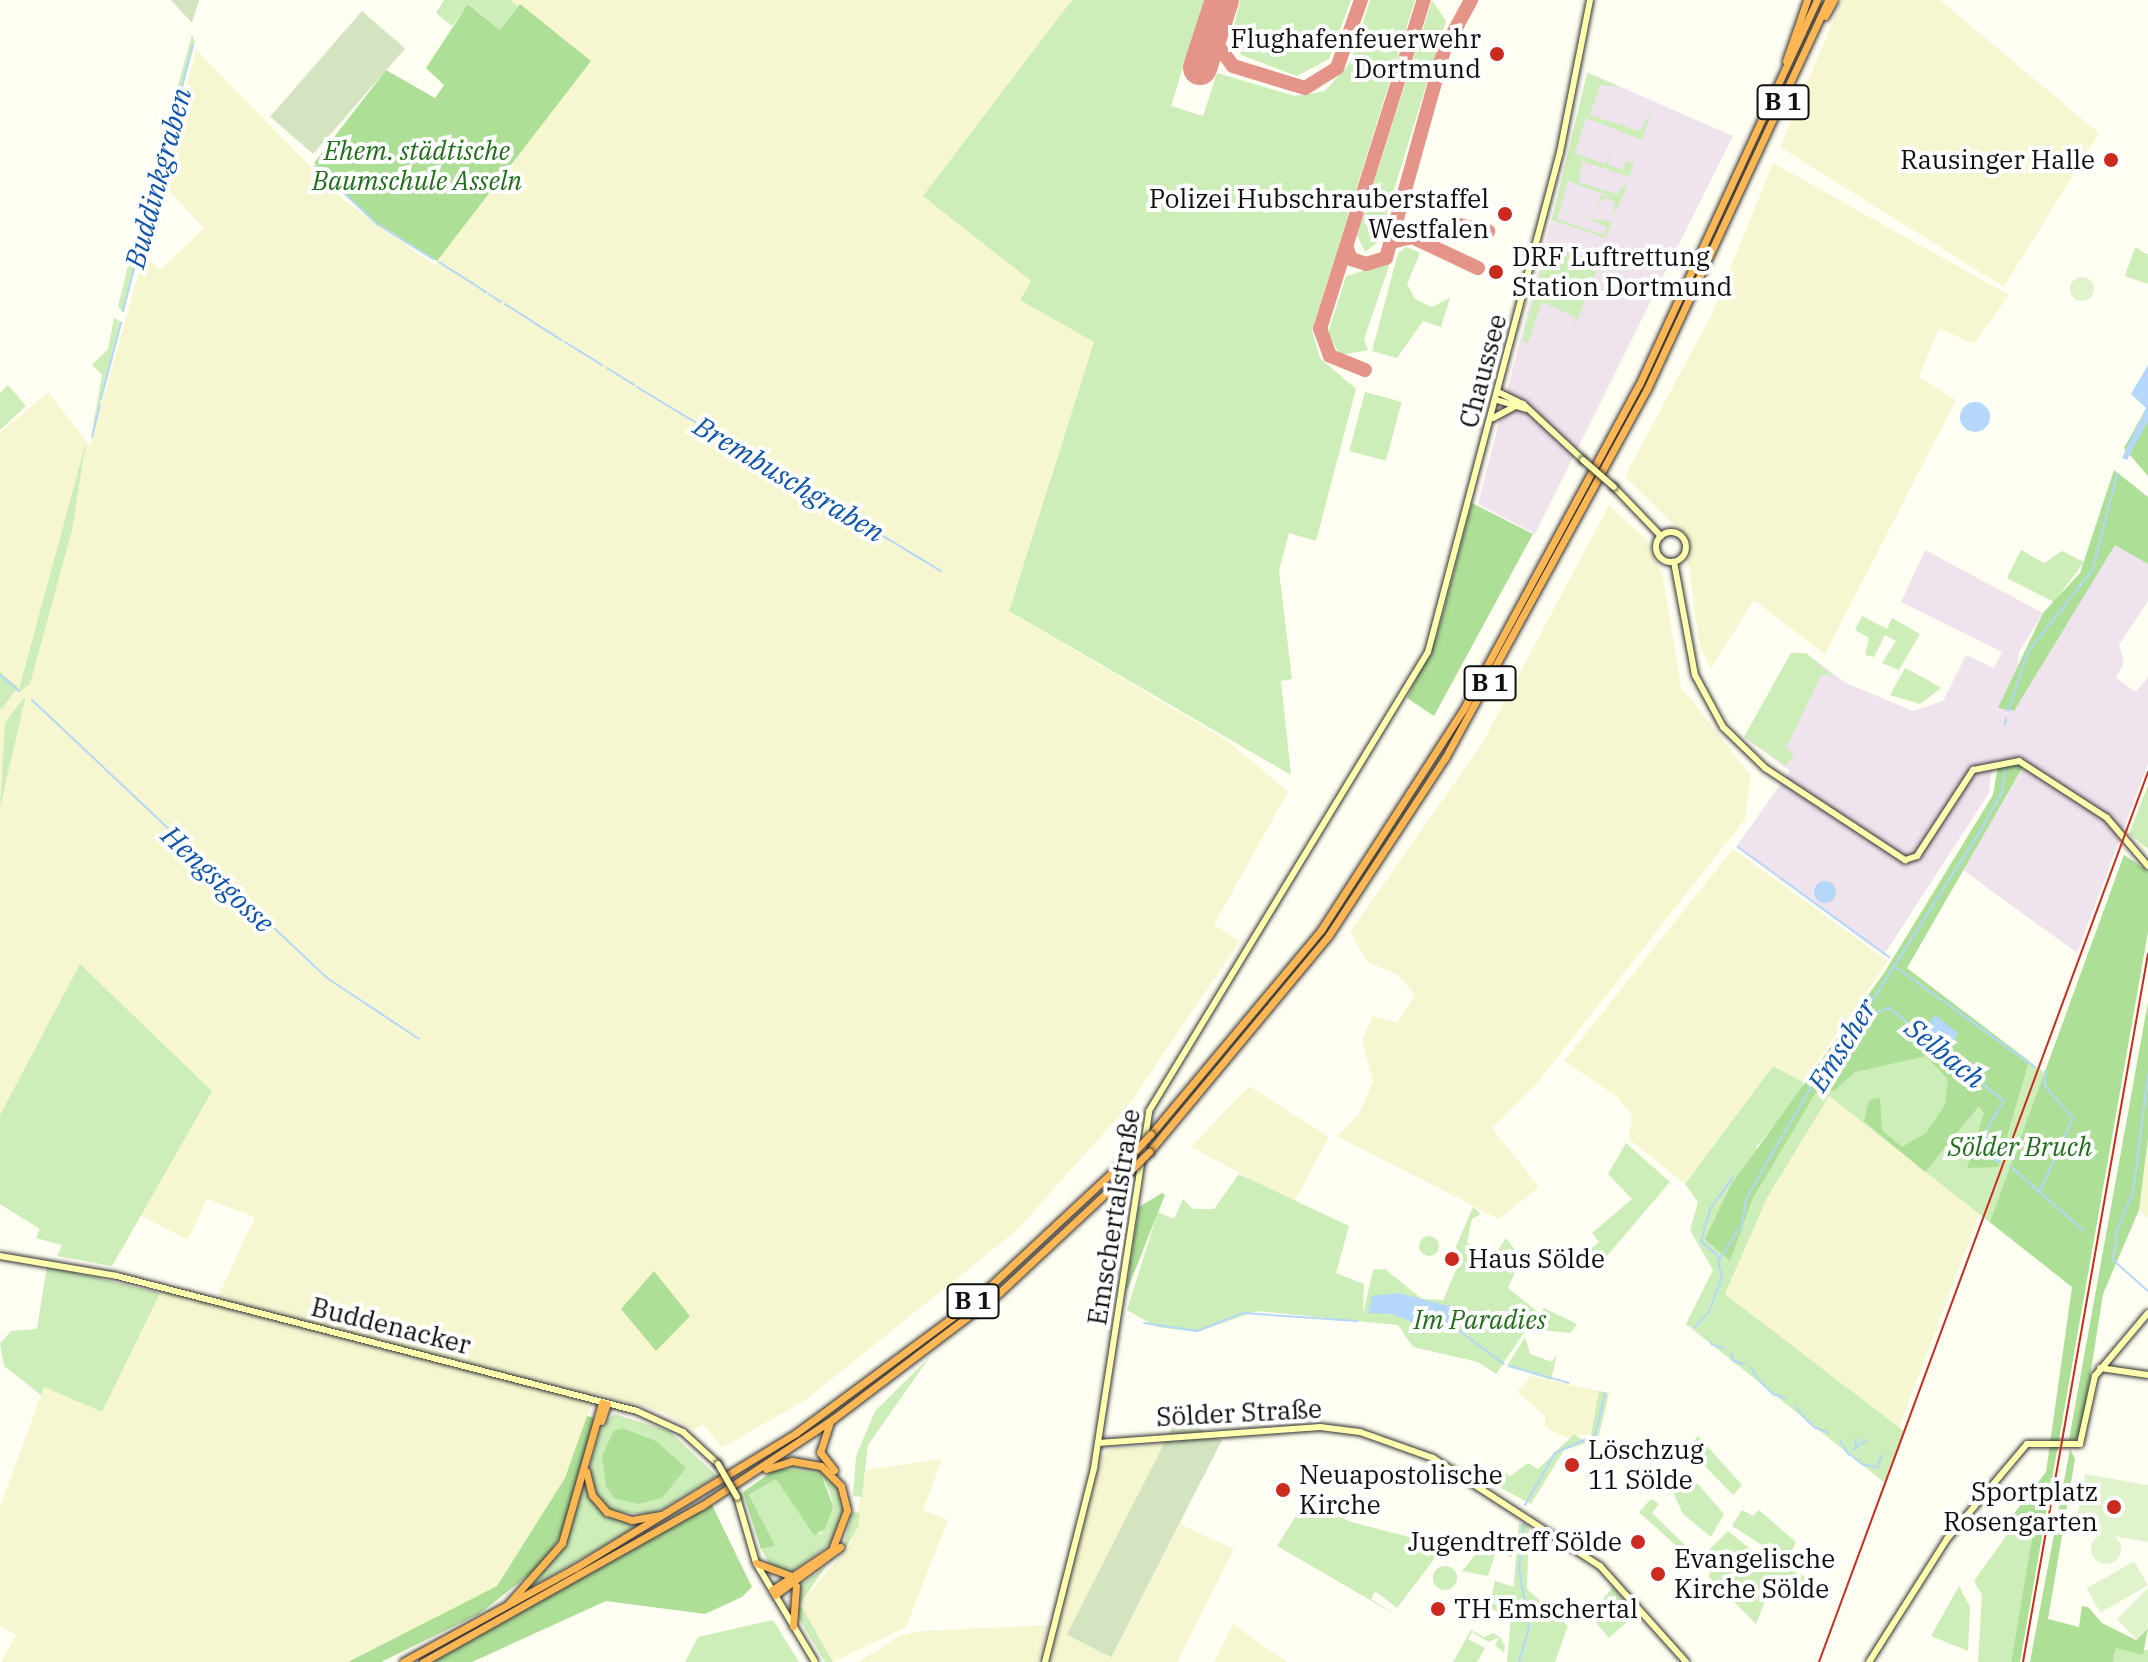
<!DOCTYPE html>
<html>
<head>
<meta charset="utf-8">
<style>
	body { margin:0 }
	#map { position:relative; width:2148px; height:1662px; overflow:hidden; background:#fffef3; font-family:"IBM Plex Serif",serif }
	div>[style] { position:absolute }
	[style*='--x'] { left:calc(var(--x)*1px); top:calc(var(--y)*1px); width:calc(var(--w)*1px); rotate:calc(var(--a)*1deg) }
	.industrial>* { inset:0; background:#efe4ee }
	.farmland>* { inset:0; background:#f6f7d1 }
	.green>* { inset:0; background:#cdedb9; transform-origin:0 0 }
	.round { border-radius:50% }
	.forest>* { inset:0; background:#aedf97 }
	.cemetery>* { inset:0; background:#d4e4c1; transform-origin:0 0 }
	.pitch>* { inset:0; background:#e1f3cc; transform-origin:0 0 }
	.water>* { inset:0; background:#b4d7fa }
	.stream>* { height:2px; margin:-1px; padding:0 1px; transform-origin:1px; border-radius:1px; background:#b4d7fa }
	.taxiway>* { height:14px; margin:-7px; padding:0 7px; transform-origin:7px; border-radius:7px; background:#e49488 }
	.runway>* { height:34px; margin:-17px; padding:0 17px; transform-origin:17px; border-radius:17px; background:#e49488 }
	.roads { filter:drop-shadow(0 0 2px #323232) drop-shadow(0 0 2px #323232) }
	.secondary>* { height:6px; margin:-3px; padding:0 3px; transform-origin:3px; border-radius:3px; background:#feffae }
	.secondary>.ring { margin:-3px; padding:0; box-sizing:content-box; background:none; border:6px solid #feffae; border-radius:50% }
	.highway>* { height:7px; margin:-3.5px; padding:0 3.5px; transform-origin:3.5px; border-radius:3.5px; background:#fcb654 }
	.rail>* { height:2px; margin:-1px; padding:0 1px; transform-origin:1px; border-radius:1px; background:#ca2b1e }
	.bridges { filter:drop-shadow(0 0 2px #323232) drop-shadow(0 0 2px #323232) }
	.secondary-bridge>* { height:6px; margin:-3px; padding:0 3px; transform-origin:3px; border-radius:3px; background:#feffae }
	.highway-bridge>* { height:7px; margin:-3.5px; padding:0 3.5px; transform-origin:3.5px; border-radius:3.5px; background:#fcb654 }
	.dots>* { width:22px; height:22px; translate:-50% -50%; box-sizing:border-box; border:4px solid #fff; border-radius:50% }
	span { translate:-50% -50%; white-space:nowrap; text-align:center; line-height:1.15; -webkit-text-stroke:8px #fff; paint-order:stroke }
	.shield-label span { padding:2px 6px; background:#fff; border:2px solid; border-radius:6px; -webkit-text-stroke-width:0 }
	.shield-label { font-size:24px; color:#101010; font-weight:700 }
	.poi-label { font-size:26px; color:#101010 }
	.right { translate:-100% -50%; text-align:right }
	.left { translate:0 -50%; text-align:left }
	.park-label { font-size:26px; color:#226d1b; font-style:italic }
	.street-label { font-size:26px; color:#101010 }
	.water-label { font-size:28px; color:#1054ab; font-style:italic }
</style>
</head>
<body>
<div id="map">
	<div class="industrial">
		<div style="clip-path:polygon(1589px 73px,1733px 136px,1535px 534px,1478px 504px)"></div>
		<div style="clip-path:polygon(2115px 544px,2148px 564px,2148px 601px,2119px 645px,2124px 662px,2116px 678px,2136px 692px,2148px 677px,2148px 764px,2077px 953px,1963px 870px,2024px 766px,1992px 767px,1989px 793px,1884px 955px,1736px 847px,1790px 771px,1744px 737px,1791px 653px,1806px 653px,1846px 683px,1913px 711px,1943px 701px,1966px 655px,1994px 668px,2002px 652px,1901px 602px,1925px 550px,2043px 613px,2019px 652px,2014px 711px)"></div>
	</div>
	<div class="farmland">
		<div style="clip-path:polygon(510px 0,1072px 0,1012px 82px,1031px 282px,1020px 299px,1094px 342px,1009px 611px,1228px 741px,1288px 792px,1214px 925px,1240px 941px,1128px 1106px,1017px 1230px,807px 1399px,722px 1448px,703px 1424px,694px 1430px,663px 1412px,596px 1394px,565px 1478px,497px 1586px,348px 1662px,1px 1662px,16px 1635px,0 1625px,0 1507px,44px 1387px,102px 1412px,162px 1288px,216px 1301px,255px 1217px,207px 1199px,188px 1240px,140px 1215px,212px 1091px,80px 965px,0 1115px,0 708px,18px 687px,0 672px,0 433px,48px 392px,90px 446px,144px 254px,160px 270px,204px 228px,161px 183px,196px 50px,345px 201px,435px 265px,563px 38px)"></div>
		<div style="clip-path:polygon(1842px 0,1940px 0,2099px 133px,2004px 287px,1780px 147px)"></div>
		<div style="clip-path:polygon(1773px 163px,2009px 295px,1974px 344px,1939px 328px,1919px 377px,1956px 400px,1825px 654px,1754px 600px,1711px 668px,1700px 647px,1684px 535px,1625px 476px,1712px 314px)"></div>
		<div style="clip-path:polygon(1609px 505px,1647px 540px,1663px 577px,1681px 687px,1751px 776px,1745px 819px,1538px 1082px,1492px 1128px,1539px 1187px,1499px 1219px,1337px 1136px,1359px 1114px,1373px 1081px,1362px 1041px,1373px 1016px,1397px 1023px,1415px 995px,1398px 975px,1368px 962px,1350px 932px,1483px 742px)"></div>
		<div style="clip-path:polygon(1733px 849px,1888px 961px,1803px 1082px,1773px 1066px,1685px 1184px,1629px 1139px,1632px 1115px,1616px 1096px,1564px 1061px)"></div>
		<div style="clip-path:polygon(1249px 1086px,1329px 1137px,1294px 1202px,1191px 1147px)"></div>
		<div style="clip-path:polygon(1829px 1096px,1979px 1214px,1899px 1428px,1725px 1294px,1767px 1198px)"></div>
		<div style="clip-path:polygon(2148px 1138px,2148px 1218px,2139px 1210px)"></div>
		<div style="clip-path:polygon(1531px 1376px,1599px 1391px,1591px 1434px,1566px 1438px,1545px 1427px,1545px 1416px,1517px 1392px)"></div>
		<div style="clip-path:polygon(1171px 1443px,1073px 1638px,1111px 1658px,1180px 1524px,1234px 1549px,1177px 1662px,1050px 1662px,1101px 1458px,1110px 1449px)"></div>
		<div style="clip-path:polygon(942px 1459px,923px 1510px,948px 1520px,906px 1627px,833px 1662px,800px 1604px,851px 1544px,866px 1470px)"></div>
		<div style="clip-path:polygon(1233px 1624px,1265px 1647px,1289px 1662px,1214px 1662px)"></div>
		<div style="clip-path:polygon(1048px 1625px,1038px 1662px,858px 1662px,900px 1636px,923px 1631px)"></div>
	</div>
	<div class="green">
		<div style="clip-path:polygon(444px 0,510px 0,518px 6px,500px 30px,469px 4px,452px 26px,436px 13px)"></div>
		<div style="clip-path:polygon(1072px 0,1204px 0,1171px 106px,1203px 116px,1217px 73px,1295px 96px,1325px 91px,1350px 63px,1370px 0,1415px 0,1312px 331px,1320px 358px,1356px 389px,1316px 541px,1289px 533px,1279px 571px,1292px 679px,1281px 681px,1291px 775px,1009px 611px,1094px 342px,1020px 300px,1031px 281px,923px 196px)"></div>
		<div style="clip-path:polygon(1240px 0,1351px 0,1329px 59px,1297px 76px,1241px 55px,1232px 35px)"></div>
		<div style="clip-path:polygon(1432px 0,1446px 21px,1378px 242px,1365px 252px,1357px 235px)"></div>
		<div style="clip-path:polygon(192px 35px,195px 42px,123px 313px,118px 306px,135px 239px)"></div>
		<div style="clip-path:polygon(1587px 73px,1620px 87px,1600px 85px,1590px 115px,1640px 131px,1651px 111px,1642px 140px,1586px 118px,1575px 153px,1605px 164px,1611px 154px,1608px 165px,1623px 170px,1626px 161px,1634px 164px,1629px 177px,1582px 161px,1579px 182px,1616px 194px,1628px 182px,1622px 198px,1612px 217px,1615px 202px,1604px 198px,1597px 207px,1601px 195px,1609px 196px,1568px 181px,1560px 210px,1582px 217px,1560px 211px,1557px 219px,1604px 235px,1607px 227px,1586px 218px,1612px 222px,1606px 238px,1552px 220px)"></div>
		<div style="clip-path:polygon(1548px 243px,1600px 263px,1574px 328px,1576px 317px,1542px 302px,1528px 343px,1522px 341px)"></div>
		<div style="clip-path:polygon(1406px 247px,1420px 253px,1407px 284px,1415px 299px,1432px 307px,1450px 298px,1441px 327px,1423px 321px,1397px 358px,1372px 351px,1398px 253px)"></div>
		<div style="clip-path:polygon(2135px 247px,2148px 255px,2148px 284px,2125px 276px)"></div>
		<div style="clip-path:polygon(1390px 263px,1364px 339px,1368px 350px,1340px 355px,1328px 333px,1346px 276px)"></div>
		<div style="clip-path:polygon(114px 318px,122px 323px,91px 438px,102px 375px,92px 365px,108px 349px)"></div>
		<div style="clip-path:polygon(8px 385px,26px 406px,0 430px,0 393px)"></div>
		<div style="left:1365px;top:392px;width:38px;height:61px;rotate:15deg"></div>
		<div style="clip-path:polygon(86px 442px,72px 530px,30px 684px,18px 693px)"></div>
		<div style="clip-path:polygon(2021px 550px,2044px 563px,2062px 551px,2084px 562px,2054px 602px,2007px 578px)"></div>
		<div style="clip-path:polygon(1862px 616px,1887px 629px,1892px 618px,1920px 634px,1899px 670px,1882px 663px,1896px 641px,1885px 635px,1874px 657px,1865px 655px,1869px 638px,1855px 630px)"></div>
		<div style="clip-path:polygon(1791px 653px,1806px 653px,1834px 677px,1822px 674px,1786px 748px,1794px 754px,1786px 766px,1744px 737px)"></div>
		<div style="clip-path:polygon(1905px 668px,1928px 680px,1941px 688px,1920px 704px,1890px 695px)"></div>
		<div style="clip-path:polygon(0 672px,18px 687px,2px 709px,0 708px)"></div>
		<div style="clip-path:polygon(25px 696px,25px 699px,0 808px,5px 723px)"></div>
		<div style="clip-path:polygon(2148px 785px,2148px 849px,2129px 834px)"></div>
		<div style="clip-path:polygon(2124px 855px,2148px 871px,2072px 1287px,1829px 1096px,1767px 1198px,1725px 1294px,1905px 1432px,1885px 1483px,1686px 1324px,1713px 1270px,1690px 1230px,1698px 1202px,1685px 1184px,1773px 1066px,1803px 1082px,1802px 1091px,1757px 1146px,1750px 1217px,1752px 1200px,1818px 1089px,1907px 969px,2045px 1073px)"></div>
		<div style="clip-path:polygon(80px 964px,212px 1091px,112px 1266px,57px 1256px,62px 1245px,36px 1238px,40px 1229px,0 1204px,0 1115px)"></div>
		<div style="clip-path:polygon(1626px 1143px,1670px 1182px,1601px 1263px,1588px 1251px,1599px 1242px,1592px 1233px,1632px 1199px,1608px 1174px)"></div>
		<div style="clip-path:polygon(1239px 1174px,1349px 1226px,1336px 1273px,1364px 1284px,1363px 1314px,1373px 1270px,1385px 1269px,1422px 1299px,1443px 1300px,1462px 1256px,1452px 1256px,1473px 1207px,1481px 1214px,1472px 1219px,1467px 1243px,1510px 1266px,1515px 1255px,1498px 1250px,1506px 1238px,1521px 1258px,1508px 1288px,1538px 1312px,1496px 1374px,1478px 1362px,1413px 1347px,1398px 1325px,1257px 1311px,1197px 1332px,1157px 1327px,1127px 1310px,1158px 1212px,1174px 1219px,1183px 1199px,1193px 1209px,1214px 1209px)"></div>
		<div class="round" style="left:1419px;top:1236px;width:20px;height:20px"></div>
		<div style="clip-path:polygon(47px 1266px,160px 1293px,102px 1412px,44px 1387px,41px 1395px,4px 1366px,0 1344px,11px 1331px,37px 1329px)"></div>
		<div style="clip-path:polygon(1544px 1308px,1577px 1324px,1571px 1333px,1531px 1329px)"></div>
		<div style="clip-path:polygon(1525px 1337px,1530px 1354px,1552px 1362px,1557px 1354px,1551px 1380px,1507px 1366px)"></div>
		<div style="clip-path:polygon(929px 1358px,868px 1445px,862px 1497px,853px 1496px,856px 1456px,875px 1411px)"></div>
		<div style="clip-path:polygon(1599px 1391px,1609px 1393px,1598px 1439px,1591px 1434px)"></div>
		<div style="clip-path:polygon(evenodd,614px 1414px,669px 1431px,717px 1476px,654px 1514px,612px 1512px,595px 1496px,589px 1470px,600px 1429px,614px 1414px,623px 1428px,636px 1433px,656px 1441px,602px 1455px,614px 1430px,623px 1428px)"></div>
		<div style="clip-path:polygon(1574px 1434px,1595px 1449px,1586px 1443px,1564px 1450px,1531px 1504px,1495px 1485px,1504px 1472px,1510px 1476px,1528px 1463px,1538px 1469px)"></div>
		<div style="clip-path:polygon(1698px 1436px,1742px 1485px,1733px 1495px,1703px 1464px,1693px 1465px,1704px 1452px,1692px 1443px)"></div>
		<div style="clip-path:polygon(796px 1463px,822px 1470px,840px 1487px,846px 1513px,836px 1540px,791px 1572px,770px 1565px,761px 1549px,774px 1546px,749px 1495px,777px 1478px,820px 1535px,833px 1506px,830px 1493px,821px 1474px,777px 1468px)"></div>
		<div style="clip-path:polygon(583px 1479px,606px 1515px,645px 1522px,530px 1588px,568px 1536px)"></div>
		<div style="clip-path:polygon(1682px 1479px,1698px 1484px,1724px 1514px,1711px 1537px,1683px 1514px,1671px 1488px)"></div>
		<div style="clip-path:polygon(1651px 1499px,1659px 1504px,1652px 1513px,1685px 1545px,1680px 1549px,1639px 1512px)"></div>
		<div style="clip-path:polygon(1306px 1500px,1351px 1522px,1444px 1546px,1397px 1608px,1375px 1591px,1371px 1599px,1396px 1615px,1277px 1546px)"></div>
		<div style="clip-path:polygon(1742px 1510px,1753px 1516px,1759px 1510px,1796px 1542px,1787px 1561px,1732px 1526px)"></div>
		<div style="clip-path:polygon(852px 1512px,860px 1513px,858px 1527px,841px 1556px)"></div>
		<div style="clip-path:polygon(1519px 1523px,1529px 1525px,1527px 1589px,1568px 1626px,1555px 1662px,1507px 1662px)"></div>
		<div style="clip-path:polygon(2014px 1525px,2032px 1537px,2011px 1662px,1978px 1662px,1982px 1595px,1974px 1581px)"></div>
		<div style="clip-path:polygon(1728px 1531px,1764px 1560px,1815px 1580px,1806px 1599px,1767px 1596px,1756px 1624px,1708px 1576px,1716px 1563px,1706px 1553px)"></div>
		<div style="clip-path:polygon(1491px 1536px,1514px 1540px,1512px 1557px,1496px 1551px,1488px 1576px,1462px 1571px)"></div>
		<div class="round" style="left:1433px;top:1566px;width:24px;height:24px"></div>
		<div style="clip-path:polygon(826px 1566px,800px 1604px,833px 1662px,825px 1662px,794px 1610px,799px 1587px)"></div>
		<div style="clip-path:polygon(1495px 1581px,1515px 1587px,1510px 1620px,1489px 1607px)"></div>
		<div style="clip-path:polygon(1959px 1586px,1970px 1607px,1968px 1651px,1931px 1636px)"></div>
		<div style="clip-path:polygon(1613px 1587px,1636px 1614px,1609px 1638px,1589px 1615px)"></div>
		<div style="clip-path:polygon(773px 1620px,799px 1662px,685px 1662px,698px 1637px)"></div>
		<div style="clip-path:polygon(1471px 1630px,1484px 1637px,1493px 1633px,1500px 1637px,1505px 1647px,1504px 1653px,1495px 1645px,1499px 1637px,1489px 1642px,1472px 1632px,1468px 1639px,1485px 1648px,1477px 1662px,1453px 1662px)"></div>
		<div style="clip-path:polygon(2116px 1648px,2148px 1650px,2148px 1662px,2113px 1662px)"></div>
	</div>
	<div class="forest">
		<div style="clip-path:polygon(468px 4px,500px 30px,520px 4px,591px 61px,437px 261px,374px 221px,314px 163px,386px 70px,435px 98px,444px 85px,426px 68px)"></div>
		<div style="clip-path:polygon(2148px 405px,2148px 476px,2124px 448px)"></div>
		<div style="clip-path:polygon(2114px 470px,2148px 497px,2148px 564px,2115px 545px,2014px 711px,1998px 708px,2043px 613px,2080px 573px)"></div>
		<div style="clip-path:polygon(1472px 503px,1533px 534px,1434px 716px,1407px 698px,1437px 636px)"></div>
		<div style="clip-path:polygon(2024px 765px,1907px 968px,2029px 1061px,1998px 1167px,1967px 1168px,1984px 1113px,1979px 1106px,1925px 1172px,1864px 1121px,1869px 1100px,1880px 1098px,1882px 1130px,1902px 1147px,1926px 1133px,1945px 1105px,1948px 1079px,1926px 1056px,1855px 1072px,1834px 1091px,1818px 1089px,1752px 1200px,1730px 1261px,1705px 1239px,1731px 1185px,1884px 973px,1993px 795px,1998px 766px)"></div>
		<div style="clip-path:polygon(2124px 855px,2148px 871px,2148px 932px,2020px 1662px,2011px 1662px,2032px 1537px,2009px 1520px,2046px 1472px,2072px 1287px,1990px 1222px)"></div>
		<div style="clip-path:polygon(2148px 1002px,2148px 1138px,2139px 1210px,2103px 1294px,2081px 1434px,2068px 1445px)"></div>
		<div style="clip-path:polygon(1162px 1193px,1165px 1195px,1126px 1293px,1139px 1207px)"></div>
		<div style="clip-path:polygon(654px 1271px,690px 1316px,656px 1351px,621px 1309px)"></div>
		<div style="clip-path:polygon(587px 1416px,595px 1418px,563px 1531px,544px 1563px,479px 1614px,381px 1662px,348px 1662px,497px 1586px,565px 1478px)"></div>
		<div style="clip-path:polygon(623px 1428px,656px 1441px,686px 1468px,662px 1498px,638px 1504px,614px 1498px,606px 1486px,602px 1455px,614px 1430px)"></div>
		<div style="clip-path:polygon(2070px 1449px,2075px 1459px,2048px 1619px,2079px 1627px,2082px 1606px,2088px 1607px,2102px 1623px,2136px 1640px,2148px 1628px,2143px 1655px,2116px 1648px,2113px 1662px,2030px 1662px)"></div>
		<div style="clip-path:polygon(777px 1468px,821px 1474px,833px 1506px,825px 1529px,814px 1535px,776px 1479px,749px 1495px,775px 1546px,761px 1549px,743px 1492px)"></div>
		<div style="clip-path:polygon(712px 1505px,752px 1587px,742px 1597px,705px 1614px,606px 1601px,472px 1662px,433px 1662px)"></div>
	</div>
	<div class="cemetery">
		<div style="clip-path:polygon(171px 0,199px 0,192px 23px)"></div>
		<div style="left:362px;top:11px;width:57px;height:140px;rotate:41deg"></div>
		<div style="left:1222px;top:1440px;width:244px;height:50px;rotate:117deg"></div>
	</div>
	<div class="pitch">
		<div class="round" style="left:2070px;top:277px;width:24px;height:24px"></div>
		<div style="clip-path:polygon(2085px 1474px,2148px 1485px,2148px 1542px,2075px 1530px)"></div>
		<div class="round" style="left:2091px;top:1534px;width:30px;height:30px"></div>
		<div style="left:2134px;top:1561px;width:28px;height:55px;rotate:60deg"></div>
		<div style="clip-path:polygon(2148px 1588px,2148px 1627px,2136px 1639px,2117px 1619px)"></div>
	</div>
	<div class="water">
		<div style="clip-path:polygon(2148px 365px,2148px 421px,2127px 460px,2122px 458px,2146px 408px,2131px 394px)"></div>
		<div class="round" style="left:1960px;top:402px;width:30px;height:30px"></div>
		<div class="round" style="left:1814px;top:881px;width:22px;height:22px"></div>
		<div style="clip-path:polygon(1935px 1015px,1958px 1033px,1947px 1055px,1923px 1031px)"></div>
		<div style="clip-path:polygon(1398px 1293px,1457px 1308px,1459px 1322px,1437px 1332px,1392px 1314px,1368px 1313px,1372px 1296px)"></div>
	</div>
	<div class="stream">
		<div style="--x:315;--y:166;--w:85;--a:43.1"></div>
		<div style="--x:377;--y:224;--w:66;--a:32"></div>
		<div style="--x:439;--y:262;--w:56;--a:32.6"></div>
		<div style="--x:489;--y:294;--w:14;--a:34"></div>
		<div style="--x:505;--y:304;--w:67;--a:32.7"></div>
		<div style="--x:123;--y:311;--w:275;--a:-75.3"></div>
		<div style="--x:565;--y:342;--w:44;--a:31.9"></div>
		<div style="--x:607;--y:368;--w:32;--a:32"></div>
		<div style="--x:637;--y:387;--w:355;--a:31.2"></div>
		<div style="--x:101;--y:399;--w:79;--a:-75.3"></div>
		<div style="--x:92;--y:437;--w:33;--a:-76"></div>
		<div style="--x:0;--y:675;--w:25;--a:40"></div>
		<div style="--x:32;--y:700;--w:405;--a:43.3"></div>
		<div style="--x:327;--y:978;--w:110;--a:33.5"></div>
		<div style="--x:2008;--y:711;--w:62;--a:-71.3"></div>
		<div style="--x:2028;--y:652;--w:105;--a:-51.9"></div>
		<div style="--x:2093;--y:569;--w:98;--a:-75.8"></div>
		<div style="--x:2005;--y:725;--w:7;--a:-82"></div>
		<div style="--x:1738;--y:847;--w:187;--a:36.1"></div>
		<div style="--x:1897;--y:968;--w:170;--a:35.7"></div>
		<div style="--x:1861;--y:1018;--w:30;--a:-20"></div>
		<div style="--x:1889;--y:1008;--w:148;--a:39"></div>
		<div style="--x:2004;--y:1101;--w:37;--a:121"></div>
		<div style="--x:1985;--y:1133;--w:26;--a:77"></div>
		<div style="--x:1991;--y:1158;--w:11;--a:27"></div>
		<div style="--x:2010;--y:1166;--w:98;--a:41.3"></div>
		<div style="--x:2040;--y:1191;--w:80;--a:-65.7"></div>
		<div style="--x:2073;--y:1118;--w:43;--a:-131.2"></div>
		<div style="--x:2045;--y:1086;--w:15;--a:-90"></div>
		<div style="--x:2115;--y:1235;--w:47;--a:-67.3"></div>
		<div style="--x:2133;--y:1192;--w:118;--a:-82.7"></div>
		<div style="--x:2117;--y:1237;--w:23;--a:100"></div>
		<div style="--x:2113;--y:1260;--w:47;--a:41.5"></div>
		<div style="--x:1720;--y:1258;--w:25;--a:-138"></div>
		<div style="--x:1701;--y:1241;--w:33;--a:-74"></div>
		<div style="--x:1710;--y:1209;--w:39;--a:-54"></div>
		<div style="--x:1144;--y:1323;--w:54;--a:8.6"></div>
		<div style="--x:1197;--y:1331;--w:49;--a:-21.4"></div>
		<div style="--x:1243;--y:1313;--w:115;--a:4"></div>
		<div style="--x:1454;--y:1327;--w:62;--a:36.5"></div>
		<div style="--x:1695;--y:1327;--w:21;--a:-47"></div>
		<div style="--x:1709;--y:1312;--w:38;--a:-70"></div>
		<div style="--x:1722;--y:1276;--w:15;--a:-106"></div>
		<div style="--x:1718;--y:1262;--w:45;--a:-57.7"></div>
		<div style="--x:1742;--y:1224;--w:27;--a:-80"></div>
		<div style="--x:1747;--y:1197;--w:141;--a:-59.8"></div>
		<div style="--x:1818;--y:1075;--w:23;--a:-43"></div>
		<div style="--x:1835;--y:1059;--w:274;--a:-57.5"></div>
		<div style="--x:1982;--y:828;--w:41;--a:-60.9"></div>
		<div style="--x:2002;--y:792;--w:25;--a:-83"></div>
		<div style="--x:1711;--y:1342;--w:3;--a:72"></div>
		<div style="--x:1714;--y:1345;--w:11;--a:15"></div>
		<div style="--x:1731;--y:1354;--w:7;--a:74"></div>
		<div style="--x:1734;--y:1361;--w:10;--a:17"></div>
		<div style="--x:1509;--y:1366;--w:62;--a:15.8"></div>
		<div style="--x:1751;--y:1367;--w:8;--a:60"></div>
		<div style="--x:1756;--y:1375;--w:15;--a:53"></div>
		<div style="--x:1767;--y:1388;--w:10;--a:45"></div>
		<div style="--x:1776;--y:1395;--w:10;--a:17"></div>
		<div style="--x:1796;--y:1407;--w:18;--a:52"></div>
		<div style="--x:1808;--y:1421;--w:10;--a:45"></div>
		<div style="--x:1817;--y:1428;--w:12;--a:24"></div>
		<div style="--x:1856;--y:1438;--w:11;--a:90"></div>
		<div style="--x:1840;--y:1441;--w:17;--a:57"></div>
		<div style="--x:1853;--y:1450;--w:17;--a:-36"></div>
		<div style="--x:1852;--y:1456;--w:14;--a:39"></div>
		<div style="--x:1865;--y:1465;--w:10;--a:11"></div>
		<div style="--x:1877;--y:1468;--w:14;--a:-69"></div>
		<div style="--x:1525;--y:1505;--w:60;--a:-60"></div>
		<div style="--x:1555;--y:1453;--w:44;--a:-24.2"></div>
		<div style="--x:1595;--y:1435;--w:43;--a:-76.6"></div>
		<div style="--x:1519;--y:1662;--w:37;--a:-74"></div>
		<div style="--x:1529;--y:1626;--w:58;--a:-100"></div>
		<div style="--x:1519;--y:1569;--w:46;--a:-83.8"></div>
	</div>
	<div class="taxiway">
		<div style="--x:1217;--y:16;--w:30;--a:88"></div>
		<div style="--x:1218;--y:46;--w:25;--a:53"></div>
		<div style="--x:1233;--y:66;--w:75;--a:17"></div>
		<div style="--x:1305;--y:88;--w:38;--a:-32"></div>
		<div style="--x:1337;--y:68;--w:72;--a:-70.6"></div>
		<div style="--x:1423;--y:240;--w:39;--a:-23"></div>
		<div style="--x:1459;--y:225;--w:30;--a:12"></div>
		<div style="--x:1391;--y:242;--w:22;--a:-13"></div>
		<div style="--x:1412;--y:237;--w:73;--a:25.2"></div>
		<div style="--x:1346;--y:246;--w:14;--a:69"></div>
		<div style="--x:1351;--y:259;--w:16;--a:18"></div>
		<div style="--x:1366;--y:264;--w:21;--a:-17"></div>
		<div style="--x:1386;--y:258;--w:216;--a:-74.4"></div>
		<div style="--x:1444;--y:50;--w:57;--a:-61.6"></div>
		<div style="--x:1365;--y:370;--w:38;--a:-158"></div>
		<div style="--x:1330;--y:356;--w:29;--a:-110"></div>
		<div style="--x:1320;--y:329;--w:345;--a:-72.5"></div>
	</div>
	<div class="runway">
		<div style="--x:1200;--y:68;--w:71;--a:-72.1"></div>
	</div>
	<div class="roads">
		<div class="secondary">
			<div style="--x:1498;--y:392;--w:28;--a:26"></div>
			<div style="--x:1523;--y:404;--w:82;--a:43"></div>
			<div style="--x:1497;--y:400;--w:30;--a:17"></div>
			<div style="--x:1493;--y:418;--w:24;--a:-28"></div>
			<div style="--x:1614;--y:487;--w:68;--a:46.2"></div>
			<div class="ring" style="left:1656px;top:532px;width:24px;height:24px"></div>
			<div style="--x:1674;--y:562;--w:115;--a:79.5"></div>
			<div style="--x:1695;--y:675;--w:59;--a:61.7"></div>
			<div style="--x:1723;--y:727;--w:59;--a:44.3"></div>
			<div style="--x:1765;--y:768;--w:168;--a:33.3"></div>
			<div style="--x:1905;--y:860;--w:13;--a:-18"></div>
			<div style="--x:1917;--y:856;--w:103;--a:-56.9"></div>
			<div style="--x:1973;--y:770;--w:47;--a:-11.1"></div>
			<div style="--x:2019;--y:761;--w:105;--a:32.9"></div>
			<div style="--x:2107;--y:818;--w:63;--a:49.5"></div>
			<div style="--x:0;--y:1256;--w:119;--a:9.7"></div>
			<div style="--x:117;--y:1276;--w:537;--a:14.55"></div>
			<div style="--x:637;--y:1411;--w:51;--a:24.5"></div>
			<div style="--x:683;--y:1432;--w:47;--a:42.4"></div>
			<div style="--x:2100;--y:1368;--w:49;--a:8.3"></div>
			<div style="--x:1098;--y:1443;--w:223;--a:-4.1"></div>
			<div style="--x:1320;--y:1427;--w:40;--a:7.1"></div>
			<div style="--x:1360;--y:1432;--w:77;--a:19.6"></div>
			<div style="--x:1433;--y:1458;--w:199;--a:32.9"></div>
			<div style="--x:1600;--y:1566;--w:129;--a:48.1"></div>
			<div style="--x:737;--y:1497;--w:69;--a:73.9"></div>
			<div style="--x:756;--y:1563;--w:115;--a:59.2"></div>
			<div style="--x:1045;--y:1662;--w:200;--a:-75.8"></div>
			<div style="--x:1094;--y:1468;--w:361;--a:-81.2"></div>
			<div style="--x:1149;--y:1111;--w:537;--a:-58.71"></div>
			<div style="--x:1428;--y:652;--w:517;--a:-75.21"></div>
			<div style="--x:1560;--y:152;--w:155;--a:-78.8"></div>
			<div style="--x:1869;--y:1662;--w:146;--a:-57.6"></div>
			<div style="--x:1947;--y:1539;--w:124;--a:-49.9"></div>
			<div style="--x:2027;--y:1444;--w:53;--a:0"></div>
			<div style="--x:2080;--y:1444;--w:70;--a:-77.6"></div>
			<div style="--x:2095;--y:1376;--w:82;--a:-49.9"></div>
		</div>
		<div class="highway">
			<div style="--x:1825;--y:16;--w:18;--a:-61"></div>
			<div style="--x:1786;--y:61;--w:65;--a:-71"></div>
			<div style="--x:1151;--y:1134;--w:266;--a:-50.2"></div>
			<div style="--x:1321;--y:930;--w:262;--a:-57.2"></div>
			<div style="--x:1463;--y:710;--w:370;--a:-61.6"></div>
			<div style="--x:1639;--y:385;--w:424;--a:-65.2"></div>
			<div style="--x:1149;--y:1152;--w:282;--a:-50.3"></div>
			<div style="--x:1329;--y:935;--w:212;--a:-56.8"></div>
			<div style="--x:1445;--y:758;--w:421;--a:-61.3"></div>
			<div style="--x:1647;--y:389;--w:429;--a:-65"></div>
			<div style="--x:601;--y:1421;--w:18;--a:-71"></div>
			<div style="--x:830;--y:1422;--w:32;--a:108"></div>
			<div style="--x:820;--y:1452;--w:23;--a:52"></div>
			<div style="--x:766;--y:1469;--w:27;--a:-17"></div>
			<div style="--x:792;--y:1461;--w:29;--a:10"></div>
			<div style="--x:821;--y:1466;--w:28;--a:45"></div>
			<div style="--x:841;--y:1486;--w:25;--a:76"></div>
			<div style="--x:847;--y:1510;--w:43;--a:110.6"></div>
			<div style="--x:832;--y:1550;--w:72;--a:146.3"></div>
			<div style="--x:586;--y:1471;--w:25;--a:76"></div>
			<div style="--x:592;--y:1495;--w:23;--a:49"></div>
			<div style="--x:607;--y:1512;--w:26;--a:18"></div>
			<div style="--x:632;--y:1520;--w:28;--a:-10"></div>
			<div style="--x:756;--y:1563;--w:38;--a:20"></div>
			<div style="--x:775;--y:1595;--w:81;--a:-36.4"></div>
			<div style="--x:509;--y:1603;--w:80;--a:-48.5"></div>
			<div style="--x:562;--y:1543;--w:146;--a:-74.1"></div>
			<div style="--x:793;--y:1626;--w:40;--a:-85.7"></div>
			<div style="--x:403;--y:1662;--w:196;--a:-28.7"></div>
			<div style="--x:575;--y:1568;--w:259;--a:-31.4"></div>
			<div style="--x:796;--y:1433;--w:220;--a:-36.5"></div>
			<div style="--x:973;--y:1302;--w:221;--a:-43"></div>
			<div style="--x:423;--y:1662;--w:321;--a:-29.3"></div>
			<div style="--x:703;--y:1505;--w:156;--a:-33.5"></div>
			<div style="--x:833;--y:1419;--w:208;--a:-37.2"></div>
			<div style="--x:999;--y:1293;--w:183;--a:-43"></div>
		</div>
	</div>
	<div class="rail">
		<div style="--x:1819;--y:1662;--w:949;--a:-69.71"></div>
		<div style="--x:2023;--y:1662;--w:719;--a:-79.99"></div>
	</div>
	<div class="bridges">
		<div class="secondary-bridge">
			<div style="--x:1583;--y:460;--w:41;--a:41.1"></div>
			<div style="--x:718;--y:1464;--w:38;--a:60"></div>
		</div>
		<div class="highway-bridge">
			<div style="--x:1135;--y:1151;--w:23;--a:-47"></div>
			<div style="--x:1133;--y:1168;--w:23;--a:-45"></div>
		</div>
	</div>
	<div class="dots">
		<div style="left:1497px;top:54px;background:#ca2b1e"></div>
		<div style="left:2111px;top:160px;background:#ca2b1e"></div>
		<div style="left:1505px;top:214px;background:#ca2b1e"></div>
		<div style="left:1496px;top:272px;background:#ca2b1e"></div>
		<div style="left:1452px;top:1259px;background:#ca2b1e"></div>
		<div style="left:1572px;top:1465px;background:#ca2b1e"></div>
		<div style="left:1283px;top:1490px;background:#ca2b1e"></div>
		<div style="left:2114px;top:1507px;background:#ca2b1e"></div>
		<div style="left:1638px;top:1542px;background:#ca2b1e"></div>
		<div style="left:1658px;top:1574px;background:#ca2b1e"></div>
		<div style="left:1438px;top:1609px;background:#ca2b1e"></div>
	</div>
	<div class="shield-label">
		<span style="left:1783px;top:102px">B 1</span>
		<span style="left:1490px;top:683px">B 1</span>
		<span style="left:973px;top:1301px">B 1</span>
	</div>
	<div class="poi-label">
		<span class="right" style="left:1481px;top:54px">Flughafenfeuerwehr<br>Dortmund</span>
		<span class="right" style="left:2095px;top:160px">Rausinger Halle</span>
		<span class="right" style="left:1489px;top:214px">Polizei Hubschrauberstaffel<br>Westfalen</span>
		<span class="left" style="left:1512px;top:272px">DRF Luftrettung<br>Station Dortmund</span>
		<span class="left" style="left:1468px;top:1259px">Haus Sölde</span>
		<span class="left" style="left:1588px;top:1465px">Löschzug<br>11 Sölde</span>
		<span class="left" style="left:1299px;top:1490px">Neuapostolische<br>Kirche</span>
		<span class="right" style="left:2098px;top:1507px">Sportplatz<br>Rosengarten</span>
		<span class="right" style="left:1622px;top:1542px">Jugendtreff Sölde</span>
		<span class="left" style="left:1674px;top:1574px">Evangelische<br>Kirche Sölde</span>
		<span class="left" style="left:1454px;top:1609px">TH Emschertal</span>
	</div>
	<div class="park-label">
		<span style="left:417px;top:166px">Ehem. städtische<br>Baumschule Asseln</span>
		<span style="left:2020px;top:1147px">Sölder Bruch</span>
		<span style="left:1480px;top:1320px">Im Paradies</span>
	</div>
	<div class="street-label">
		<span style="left:1483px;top:371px;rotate:-75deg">Chaussee</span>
		<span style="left:1114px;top:1217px;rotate:-81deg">Emschertalstraße</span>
		<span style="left:391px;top:1326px;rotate:14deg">Buddenacker</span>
		<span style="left:1239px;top:1413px;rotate:-3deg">Sölder Straße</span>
	</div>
	<div class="water-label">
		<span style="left:158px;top:178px;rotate:-75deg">Buddinkgraben</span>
		<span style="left:789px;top:479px;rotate:31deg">Brembuschgraben</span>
		<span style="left:218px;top:879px;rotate:43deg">Hengstgosse</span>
		<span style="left:1842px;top:1045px;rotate:-58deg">Emscher</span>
		<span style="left:1945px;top:1053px;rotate:39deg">Selbach</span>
	</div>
</div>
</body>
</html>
